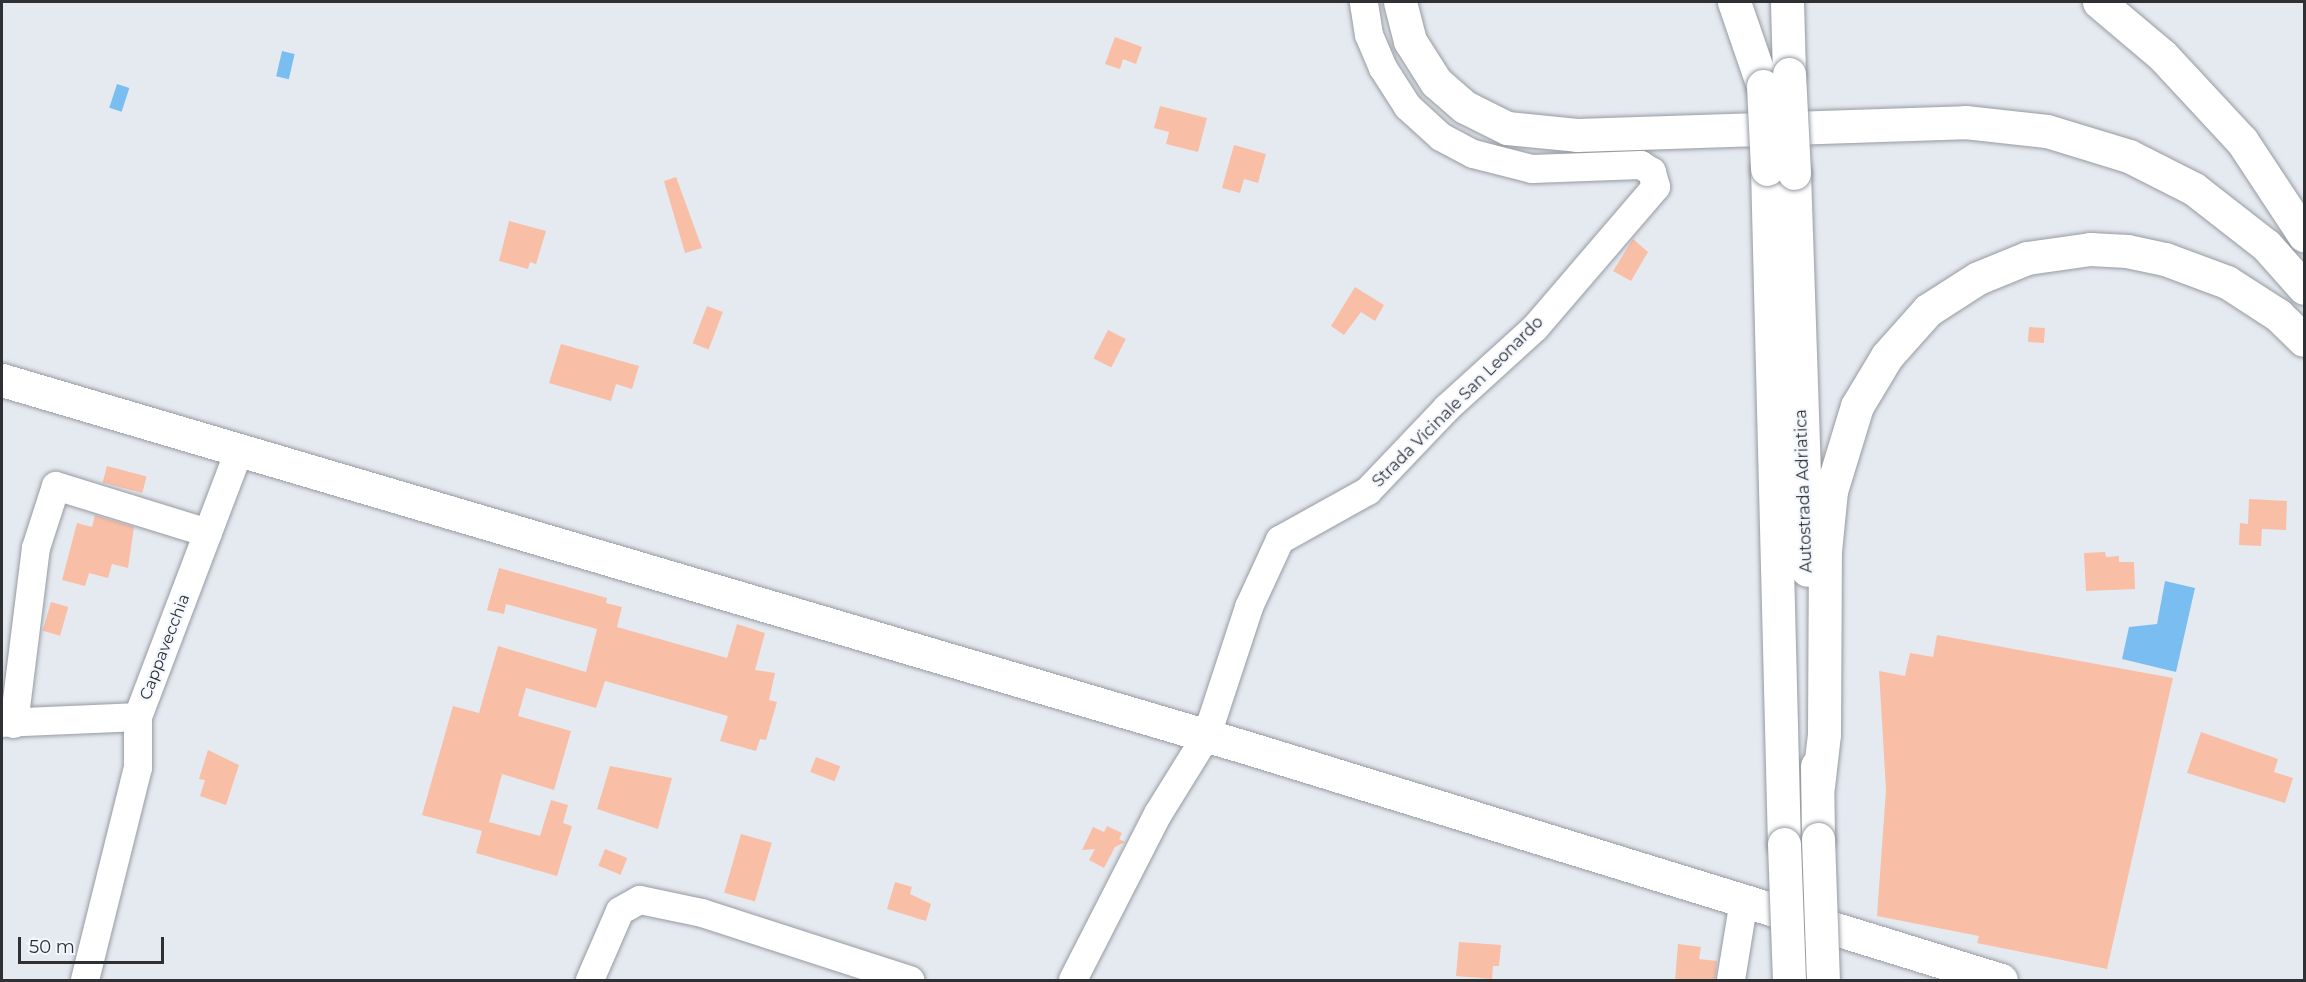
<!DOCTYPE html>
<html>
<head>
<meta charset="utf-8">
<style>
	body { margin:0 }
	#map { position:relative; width:2306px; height:982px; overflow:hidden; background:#e5eaf1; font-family:Montserrat,sans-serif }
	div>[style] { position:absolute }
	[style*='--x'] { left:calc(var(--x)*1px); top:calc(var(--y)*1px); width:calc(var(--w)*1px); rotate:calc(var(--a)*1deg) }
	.water>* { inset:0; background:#7abef1; transform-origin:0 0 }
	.building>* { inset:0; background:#f9bea6; transform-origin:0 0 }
	.roads { filter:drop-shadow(0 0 2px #969ba1) drop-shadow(0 0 2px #969ba1) }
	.minor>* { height:28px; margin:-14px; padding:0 14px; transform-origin:14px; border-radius:14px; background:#fff }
	.major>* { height:33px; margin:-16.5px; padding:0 16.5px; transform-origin:16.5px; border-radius:16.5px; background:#fff }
	.highway>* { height:33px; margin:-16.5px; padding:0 16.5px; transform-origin:16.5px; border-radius:16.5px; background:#fff }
	.bridges { filter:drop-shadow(0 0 2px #969ba1) drop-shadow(0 0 2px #969ba1) }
	.highway-bridge>* { height:33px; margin:-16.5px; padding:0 16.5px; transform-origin:16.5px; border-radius:16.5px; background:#fff }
	span { translate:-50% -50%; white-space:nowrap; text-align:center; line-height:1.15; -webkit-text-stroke:4.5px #f3f7fe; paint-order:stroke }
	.street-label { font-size:16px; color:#2f3033 }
	.frame { position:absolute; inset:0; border:3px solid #2f3033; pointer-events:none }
	.scale { position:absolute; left:18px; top:937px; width:146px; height:27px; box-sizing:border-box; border:3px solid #2f3033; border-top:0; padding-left:8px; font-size:18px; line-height:21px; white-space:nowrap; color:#2f3033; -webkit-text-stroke:4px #f3f7fe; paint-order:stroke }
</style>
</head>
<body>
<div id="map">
	<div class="water">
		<div style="left:282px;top:51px;width:13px;height:26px;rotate:13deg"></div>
		<div style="left:117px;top:84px;width:13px;height:25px;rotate:18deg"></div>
		<div style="clip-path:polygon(2165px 581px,2195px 588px,2176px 672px,2122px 659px,2129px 627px,2157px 624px)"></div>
	</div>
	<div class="building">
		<div style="clip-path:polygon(1115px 37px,1142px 47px,1136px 64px,1123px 59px,1120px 69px,1105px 64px)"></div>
		<div style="clip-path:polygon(1160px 106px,1207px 118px,1198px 152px,1166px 144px,1169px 132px,1154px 128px)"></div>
		<div style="clip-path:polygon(1234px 145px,1266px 154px,1258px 183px,1244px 179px,1240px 193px,1222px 188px)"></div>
		<div style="clip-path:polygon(676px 177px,702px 248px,685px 253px,664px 181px)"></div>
		<div style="clip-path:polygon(509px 221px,546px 231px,536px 264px,530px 262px,528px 269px,499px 261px)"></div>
		<div style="clip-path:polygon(1633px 239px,1648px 252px,1631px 281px,1613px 271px)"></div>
		<div style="clip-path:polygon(1355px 287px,1384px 305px,1375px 321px,1361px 312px,1344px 335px,1331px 326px)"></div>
		<div style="left:707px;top:306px;width:17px;height:40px;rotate:21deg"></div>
		<div style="left:2029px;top:327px;width:16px;height:15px;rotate:4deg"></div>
		<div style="left:1108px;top:330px;width:20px;height:32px;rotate:27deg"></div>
		<div style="clip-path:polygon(561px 344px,639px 366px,632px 389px,616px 384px,611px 401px,549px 383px)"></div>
		<div style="left:107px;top:466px;width:41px;height:17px;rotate:15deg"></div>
		<div style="clip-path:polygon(2249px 499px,2287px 501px,2286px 530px,2262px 529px,2261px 546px,2239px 545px,2240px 523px,2248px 524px)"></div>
		<div style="clip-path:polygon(95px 515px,134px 527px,128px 568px,112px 564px,108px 578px,89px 573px,85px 586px,62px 580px,77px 523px,92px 527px)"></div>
		<div style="clip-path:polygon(2105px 552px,2106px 557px,2119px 556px,2119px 562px,2134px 562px,2135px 589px,2086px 591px,2084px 553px)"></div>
		<div style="clip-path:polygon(499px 568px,607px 598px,606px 603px,622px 607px,617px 627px,727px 658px,737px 624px,765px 633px,755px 670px,775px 673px,769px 700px,777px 702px,766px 740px,760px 739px,756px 751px,720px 741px,728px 716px,605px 681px,596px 708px,526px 688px,518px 716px,571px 731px,554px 790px,502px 774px,489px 822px,540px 836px,551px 800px,568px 805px,563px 823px,572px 826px,557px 876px,476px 853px,482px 831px,422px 815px,453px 706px,479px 713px,498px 646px,586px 672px,597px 629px,506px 604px,504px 614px,487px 610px)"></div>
		<div style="left:51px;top:602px;width:18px;height:30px;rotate:16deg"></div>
		<div style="clip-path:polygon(1937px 635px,2173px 678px,2107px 969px,1977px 943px,1979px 936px,1877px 916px,1886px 790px,1879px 671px,1905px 676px,1910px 653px,1933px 657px)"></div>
		<div style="clip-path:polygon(2201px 732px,2278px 759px,2274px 772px,2293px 778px,2285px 803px,2187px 773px)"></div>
		<div style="clip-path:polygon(208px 750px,239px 765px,226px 805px,200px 796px,205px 780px,199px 779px)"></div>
		<div style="left:816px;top:757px;width:26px;height:16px;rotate:21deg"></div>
		<div style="clip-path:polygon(610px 766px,672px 778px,658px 829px,597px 809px)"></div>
		<div style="clip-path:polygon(1107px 826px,1122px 833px,1119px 839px,1125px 842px,1115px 847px,1104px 868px,1089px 860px,1095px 849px,1082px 850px,1093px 827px,1104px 832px)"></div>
		<div style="left:741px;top:834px;width:32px;height:61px;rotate:16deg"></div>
		<div style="left:605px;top:849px;width:24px;height:18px;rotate:22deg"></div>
		<div style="clip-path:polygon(895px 882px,912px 887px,910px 894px,931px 904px,926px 921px,887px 909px)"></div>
		<div style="clip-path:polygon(1459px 942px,1501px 945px,1499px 966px,1493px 966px,1492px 979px,1456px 976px)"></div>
		<div style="clip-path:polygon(1678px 944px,1701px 947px,1699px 959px,1717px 961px,1715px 980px,1675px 981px)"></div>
	</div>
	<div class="roads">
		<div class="minor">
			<div style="--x:2;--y:723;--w:136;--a:-2.5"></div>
			<div style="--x:138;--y:717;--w:287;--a:-69.2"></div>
			<div style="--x:14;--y:724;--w:177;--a:-82.9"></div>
			<div style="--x:36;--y:548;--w:65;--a:-72.1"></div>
			<div style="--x:56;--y:486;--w:159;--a:17.2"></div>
			<div style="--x:85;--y:980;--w:219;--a:-76"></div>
			<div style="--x:138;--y:768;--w:51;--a:-90"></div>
			<div style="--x:590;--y:980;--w:75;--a:-66.5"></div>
			<div style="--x:620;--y:911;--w:23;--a:-29"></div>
			<div style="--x:640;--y:900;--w:63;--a:11.8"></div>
			<div style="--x:702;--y:913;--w:219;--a:17.9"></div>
			<div style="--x:1073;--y:980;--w:186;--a:-62.9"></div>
			<div style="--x:1158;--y:814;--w:93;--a:-58.2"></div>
			<div style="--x:1207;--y:735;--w:135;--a:-71.8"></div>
			<div style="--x:1249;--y:607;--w:74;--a:-65.2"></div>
			<div style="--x:1280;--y:540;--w:101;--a:-29.1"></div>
			<div style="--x:1368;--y:491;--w:115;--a:-46.4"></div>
			<div style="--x:1447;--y:408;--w:119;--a:-42.3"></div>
			<div style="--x:1535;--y:328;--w:186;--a:-49.4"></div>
			<div style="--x:1656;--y:187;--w:16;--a:-105"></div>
			<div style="--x:1652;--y:172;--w:13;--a:-148"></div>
			<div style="--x:1641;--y:165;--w:109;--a:177.9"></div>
			<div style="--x:1532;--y:169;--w:61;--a:-165.7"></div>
			<div style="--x:1473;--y:154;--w:36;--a:-152"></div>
			<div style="--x:1441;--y:137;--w:45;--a:-137.7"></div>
			<div style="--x:1408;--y:107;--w:46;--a:-122.7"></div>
			<div style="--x:1383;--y:68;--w:36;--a:-113"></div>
			<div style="--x:1369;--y:35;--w:33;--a:-99"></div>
			<div style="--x:1731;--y:980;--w:81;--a:-80.8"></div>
		</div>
		<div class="major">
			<div style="--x:2;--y:380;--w:1296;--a:16.45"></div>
			<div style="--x:1245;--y:747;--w:791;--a:17.13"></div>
		</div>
		<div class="highway">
			<div style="--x:1400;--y:2;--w:40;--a:75.6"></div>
			<div style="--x:1410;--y:41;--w:49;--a:57.6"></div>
			<div style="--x:1436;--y:82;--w:38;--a:41"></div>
			<div style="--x:1465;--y:107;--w:47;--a:26.6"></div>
			<div style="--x:1507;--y:128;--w:70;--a:5.7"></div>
			<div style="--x:1577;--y:135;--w:388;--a:-1.9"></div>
			<div style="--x:1965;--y:122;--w:82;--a:6.3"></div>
			<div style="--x:2047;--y:131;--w:86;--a:17"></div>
			<div style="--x:2129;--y:156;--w:73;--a:26.9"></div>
			<div style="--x:2194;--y:189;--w:91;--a:37.9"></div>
			<div style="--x:2266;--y:245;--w:57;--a:48.5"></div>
			<div style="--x:1734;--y:2;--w:89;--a:71"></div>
			<div style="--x:1787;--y:2;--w:72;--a:88.4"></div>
			<div style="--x:2099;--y:2;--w:82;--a:40.1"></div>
			<div style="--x:2162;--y:55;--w:117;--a:47.1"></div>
			<div style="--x:2242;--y:141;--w:113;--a:56.6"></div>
			<div style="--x:1767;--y:169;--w:675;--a:88.56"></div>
			<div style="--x:1794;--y:173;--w:397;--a:88.1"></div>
			<div style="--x:1817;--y:766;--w:73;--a:89.2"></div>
			<div style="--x:1818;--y:786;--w:52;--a:-83.4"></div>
			<div style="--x:1824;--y:734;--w:183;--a:-89.7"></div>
			<div style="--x:1825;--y:551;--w:60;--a:-84.3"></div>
			<div style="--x:1831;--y:491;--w:89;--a:-73"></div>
			<div style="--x:1857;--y:406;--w:58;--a:-59"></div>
			<div style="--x:1887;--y:356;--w:62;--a:-48.3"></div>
			<div style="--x:1928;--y:310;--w:59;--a:-32.6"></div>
			<div style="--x:1978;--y:278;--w:53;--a:-22.2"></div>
			<div style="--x:2027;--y:258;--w:64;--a:-8.1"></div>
			<div style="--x:2090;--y:249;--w:37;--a:3"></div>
			<div style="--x:2127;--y:251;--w:39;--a:12"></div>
			<div style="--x:2165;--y:259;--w:66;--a:20.4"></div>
			<div style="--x:2227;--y:282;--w:61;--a:32.9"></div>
			<div style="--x:2278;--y:315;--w:36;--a:44"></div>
		</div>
	</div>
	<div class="bridges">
		<div class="highway-bridge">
			<div style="--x:1789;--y:74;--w:99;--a:87.1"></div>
			<div style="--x:1763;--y:86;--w:83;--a:87.2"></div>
			<div style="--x:1818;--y:839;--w:141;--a:88"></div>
			<div style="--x:1784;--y:844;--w:136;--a:87.9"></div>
		</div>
	</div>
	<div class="street-label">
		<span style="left:1458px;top:402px;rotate:-45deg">Strada Vicinale San Leonardo</span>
		<span style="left:1804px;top:491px;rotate:-92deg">Autostrada Adriatica</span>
		<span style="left:165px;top:647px;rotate:-69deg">Cappavecchia</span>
	</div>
	<div class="frame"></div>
	<div class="scale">50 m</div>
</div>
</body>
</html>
